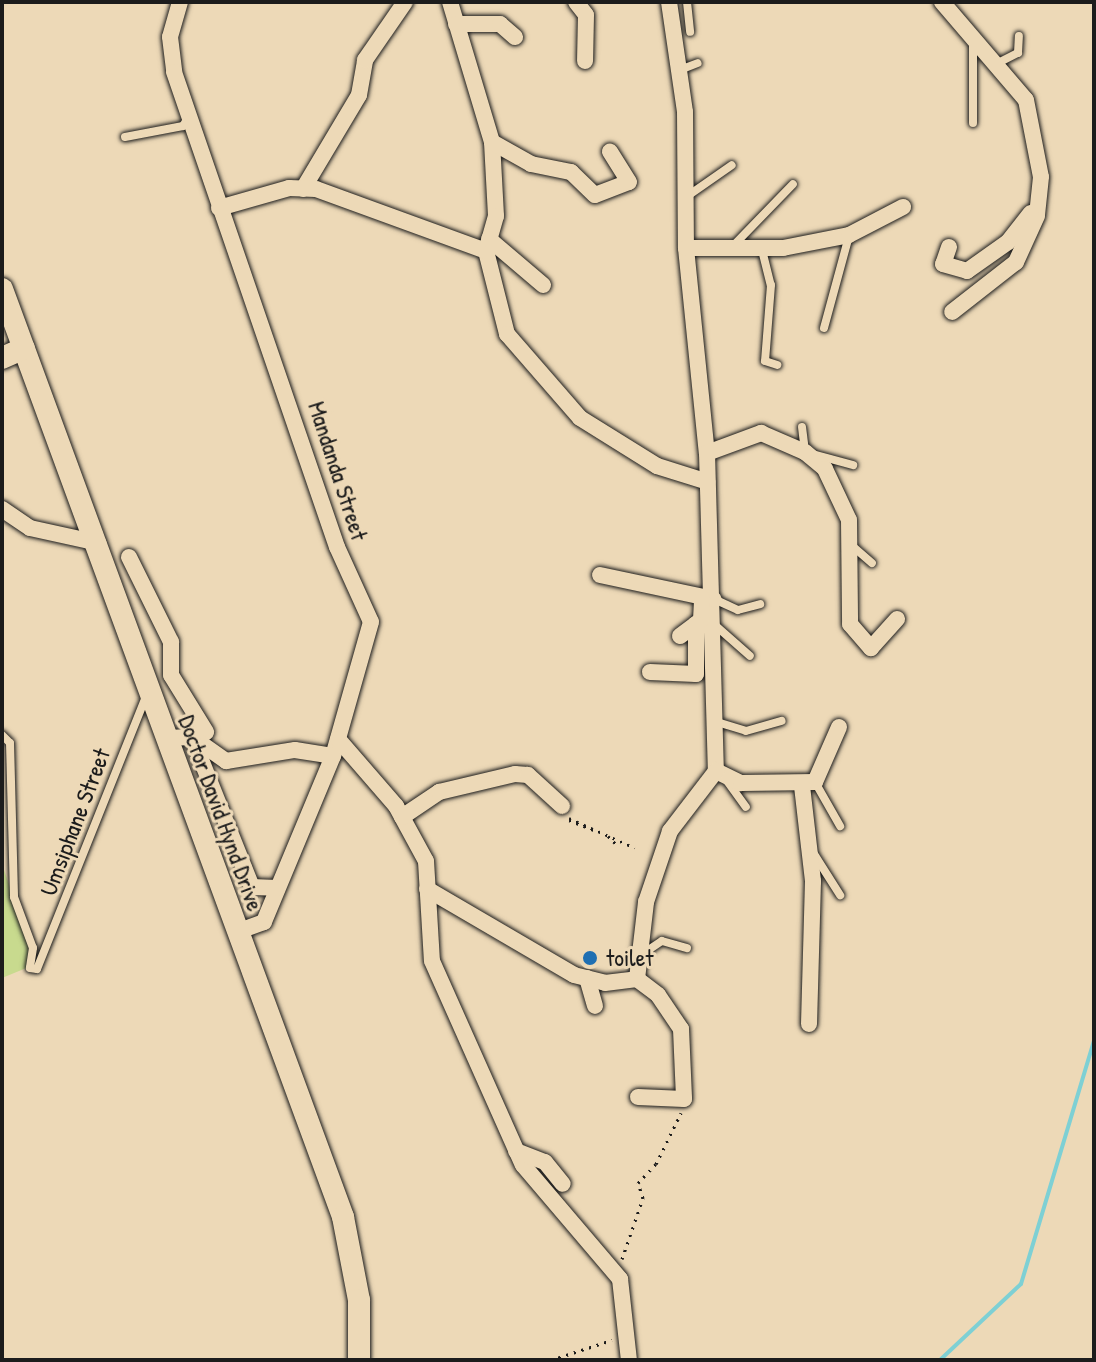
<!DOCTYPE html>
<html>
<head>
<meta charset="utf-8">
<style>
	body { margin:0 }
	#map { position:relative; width:1096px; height:1362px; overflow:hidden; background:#edd9b7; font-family:"Patrick Hand",sans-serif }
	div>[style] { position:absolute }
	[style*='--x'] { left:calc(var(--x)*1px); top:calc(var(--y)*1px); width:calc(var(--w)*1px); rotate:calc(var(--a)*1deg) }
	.green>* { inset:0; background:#c8da8e }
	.stream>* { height:4px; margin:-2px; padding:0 2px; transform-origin:2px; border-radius:2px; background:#7ed0d4 }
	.path>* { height:3px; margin-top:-1.5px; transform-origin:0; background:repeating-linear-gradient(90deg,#1c1c1c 0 2px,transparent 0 8px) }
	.roads { filter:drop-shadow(0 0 2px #1c1c1c) drop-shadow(0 0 2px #1c1c1c) }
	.lane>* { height:8px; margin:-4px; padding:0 4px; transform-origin:4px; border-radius:4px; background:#edd9b7 }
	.street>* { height:16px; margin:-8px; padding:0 8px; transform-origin:8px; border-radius:8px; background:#edd9b7 }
	.secondary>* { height:22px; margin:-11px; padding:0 11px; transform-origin:11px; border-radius:11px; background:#edd9b7 }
	.dots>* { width:22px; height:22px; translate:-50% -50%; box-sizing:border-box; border:4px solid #edd9b7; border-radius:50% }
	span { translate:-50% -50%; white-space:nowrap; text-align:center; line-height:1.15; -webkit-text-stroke:6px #edd9b7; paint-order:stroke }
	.street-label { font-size:24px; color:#1c1c1c }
	.poi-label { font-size:24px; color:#1c1c1c }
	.left { translate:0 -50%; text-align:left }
	.frame { position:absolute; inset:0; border:4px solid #1c1c1c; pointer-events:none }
</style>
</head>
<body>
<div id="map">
	<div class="green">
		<div style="clip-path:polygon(2px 864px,36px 964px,2px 978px)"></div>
	</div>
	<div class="stream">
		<div style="--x:940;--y:1360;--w:111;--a:-43.2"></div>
		<div style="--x:1021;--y:1284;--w:255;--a:-73.3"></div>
	</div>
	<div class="path">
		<div style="--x:569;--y:818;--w:72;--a:24.4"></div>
		<div style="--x:569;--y:820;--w:27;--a:22"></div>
		<div style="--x:608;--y:836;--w:13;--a:45"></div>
		<div style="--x:622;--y:1259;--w:65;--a:-71"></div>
		<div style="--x:643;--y:1198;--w:16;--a:-108"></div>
		<div style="--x:638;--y:1183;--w:26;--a:-47"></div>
		<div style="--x:656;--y:1164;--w:57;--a:-63.9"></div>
		<div style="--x:551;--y:1360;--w:64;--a:-18.2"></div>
	</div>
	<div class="roads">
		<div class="lane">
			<div style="--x:687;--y:2;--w:30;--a:84"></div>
			<div style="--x:973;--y:42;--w:81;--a:90"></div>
			<div style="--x:994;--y:65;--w:27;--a:-27"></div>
			<div style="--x:1018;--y:53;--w:17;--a:-87"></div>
			<div style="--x:677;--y:71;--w:22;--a:-21"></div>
			<div style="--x:125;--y:137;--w:59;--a:-10.7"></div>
			<div style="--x:183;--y:126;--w:12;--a:-59"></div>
			<div style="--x:689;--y:195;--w:52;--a:-34.9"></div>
			<div style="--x:733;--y:246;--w:86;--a:-45.9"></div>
			<div style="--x:762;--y:250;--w:36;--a:76"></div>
			<div style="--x:771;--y:285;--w:76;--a:94.5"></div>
			<div style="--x:765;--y:361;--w:13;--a:18"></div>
			<div style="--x:824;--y:328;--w:95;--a:-74.8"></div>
			<div style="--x:802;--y:427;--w:25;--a:83"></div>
			<div style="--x:805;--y:452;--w:50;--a:15.2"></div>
			<div style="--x:850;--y:544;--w:29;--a:41"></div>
			<div style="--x:714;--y:599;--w:26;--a:25"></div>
			<div style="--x:738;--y:610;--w:23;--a:-15"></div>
			<div style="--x:716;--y:626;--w:45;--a:41.4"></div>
			<div style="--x:717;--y:722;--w:30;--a:17"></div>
			<div style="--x:746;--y:731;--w:37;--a:-16"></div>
			<div style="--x:2;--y:735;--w:11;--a:45"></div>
			<div style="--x:10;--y:743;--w:154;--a:88.5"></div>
			<div style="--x:14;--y:897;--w:54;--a:69.6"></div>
			<div style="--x:33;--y:948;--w:20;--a:99"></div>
			<div style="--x:30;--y:968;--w:7;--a:8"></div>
			<div style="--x:37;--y:969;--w:296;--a:-68.2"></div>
			<div style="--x:727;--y:781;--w:32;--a:54"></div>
			<div style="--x:815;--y:782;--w:51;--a:60.4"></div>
			<div style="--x:814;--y:854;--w:49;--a:57.6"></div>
			<div style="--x:641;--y:955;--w:25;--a:-34"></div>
			<div style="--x:662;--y:941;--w:26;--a:16"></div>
		</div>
		<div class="street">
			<div style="--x:180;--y:2;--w:36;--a:106"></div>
			<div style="--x:170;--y:37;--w:35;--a:83"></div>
			<div style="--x:174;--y:72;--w:502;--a:71.06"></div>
			<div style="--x:337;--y:547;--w:82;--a:65.6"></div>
			<div style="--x:371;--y:622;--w:139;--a:105.8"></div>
			<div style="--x:333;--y:756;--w:180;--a:112.6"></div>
			<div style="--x:264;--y:922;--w:30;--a:160"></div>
			<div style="--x:450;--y:2;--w:146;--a:73.3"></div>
			<div style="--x:492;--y:142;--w:74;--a:86.9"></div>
			<div style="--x:496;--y:216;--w:36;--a:106"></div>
			<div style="--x:486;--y:251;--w:86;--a:75.8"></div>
			<div style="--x:507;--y:334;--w:111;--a:49"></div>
			<div style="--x:580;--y:418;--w:91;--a:31.9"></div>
			<div style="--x:657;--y:466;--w:53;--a:17.4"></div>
			<div style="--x:576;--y:2;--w:16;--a:52"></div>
			<div style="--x:586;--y:15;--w:46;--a:91.2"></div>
			<div style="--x:669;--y:2;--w:111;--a:81.7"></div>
			<div style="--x:685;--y:112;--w:136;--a:89.6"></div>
			<div style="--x:686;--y:248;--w:206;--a:84.2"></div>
			<div style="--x:707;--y:453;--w:318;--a:88.4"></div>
			<div style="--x:716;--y:771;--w:28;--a:26"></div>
			<div style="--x:741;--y:783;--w:74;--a:-0.8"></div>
			<div style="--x:815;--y:782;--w:60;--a:-66.4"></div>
			<div style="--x:942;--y:2;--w:129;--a:49.4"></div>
			<div style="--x:1026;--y:100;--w:78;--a:79"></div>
			<div style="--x:1041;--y:177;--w:39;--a:96"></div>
			<div style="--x:1037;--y:216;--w:51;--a:114.5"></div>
			<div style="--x:1016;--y:262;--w:81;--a:142"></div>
			<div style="--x:456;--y:24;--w:44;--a:0"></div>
			<div style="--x:500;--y:24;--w:20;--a:41"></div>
			<div style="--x:492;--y:142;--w:45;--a:29.4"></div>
			<div style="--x:531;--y:164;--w:41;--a:11.3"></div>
			<div style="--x:571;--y:172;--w:33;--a:44"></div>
			<div style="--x:595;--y:195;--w:36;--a:-21"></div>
			<div style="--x:629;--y:182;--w:36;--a:-122"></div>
			<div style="--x:303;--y:189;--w:109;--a:-59.2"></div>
			<div style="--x:359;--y:95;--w:36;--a:-80"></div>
			<div style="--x:365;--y:60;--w:70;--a:-55.4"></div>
			<div style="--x:219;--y:208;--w:73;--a:-15.9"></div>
			<div style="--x:289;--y:188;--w:27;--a:2"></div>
			<div style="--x:316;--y:189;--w:181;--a:20"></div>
			<div style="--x:489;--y:239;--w:71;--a:40.4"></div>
			<div style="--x:949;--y:247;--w:18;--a:109"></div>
			<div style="--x:943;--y:264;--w:25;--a:16"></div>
			<div style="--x:967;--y:271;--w:50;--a:-35.3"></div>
			<div style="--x:1008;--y:242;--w:37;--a:-52"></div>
			<div style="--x:686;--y:248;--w:97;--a:0"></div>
			<div style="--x:783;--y:248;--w:67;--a:-11.1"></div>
			<div style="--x:849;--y:235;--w:61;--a:-27.4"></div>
			<div style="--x:707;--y:453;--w:58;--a:-20.3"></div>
			<div style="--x:761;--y:433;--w:48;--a:23.4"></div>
			<div style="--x:805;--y:452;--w:26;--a:40"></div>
			<div style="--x:825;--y:469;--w:56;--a:64.8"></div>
			<div style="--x:849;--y:520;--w:104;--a:89.4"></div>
			<div style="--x:850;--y:624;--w:32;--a:49"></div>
			<div style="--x:871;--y:648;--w:39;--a:-48"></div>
			<div style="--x:2;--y:509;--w:34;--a:34"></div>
			<div style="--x:30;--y:528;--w:70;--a:12.4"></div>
			<div style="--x:129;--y:557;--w:95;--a:63.7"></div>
			<div style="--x:171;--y:642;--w:33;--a:90"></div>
			<div style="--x:171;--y:675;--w:67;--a:58.4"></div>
			<div style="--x:600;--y:575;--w:116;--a:12"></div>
			<div style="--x:680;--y:636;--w:26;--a:-37"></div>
			<div style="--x:701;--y:620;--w:22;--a:-87"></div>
			<div style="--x:650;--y:672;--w:46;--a:2.5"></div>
			<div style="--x:696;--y:674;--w:50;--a:-90"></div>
			<div style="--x:192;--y:737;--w:162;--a:68.2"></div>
			<div style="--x:252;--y:887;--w:25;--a:2"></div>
			<div style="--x:166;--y:738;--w:26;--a:-2"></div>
			<div style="--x:192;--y:737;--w:42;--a:35.2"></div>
			<div style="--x:226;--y:761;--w:70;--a:-9.1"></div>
			<div style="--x:295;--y:750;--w:38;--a:9"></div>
			<div style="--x:338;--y:739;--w:89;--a:49.1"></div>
			<div style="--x:396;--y:806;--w:63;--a:61.4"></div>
			<div style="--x:426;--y:861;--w:100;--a:86.6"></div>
			<div style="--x:432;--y:961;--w:223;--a:66"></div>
			<div style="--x:523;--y:1165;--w:150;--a:49.6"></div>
			<div style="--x:620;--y:1279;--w:81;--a:83.7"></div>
			<div style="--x:802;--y:786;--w:96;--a:83.4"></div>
			<div style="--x:813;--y:881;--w:143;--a:91.6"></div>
			<div style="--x:402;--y:817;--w:45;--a:-34"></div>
			<div style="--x:439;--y:792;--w:78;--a:-13.3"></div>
			<div style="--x:515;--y:774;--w:13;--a:4"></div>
			<div style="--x:528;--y:775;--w:46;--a:42.4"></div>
			<div style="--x:427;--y:889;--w:170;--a:30.3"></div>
			<div style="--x:574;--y:975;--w:32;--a:14"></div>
			<div style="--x:605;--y:983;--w:32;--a:-7"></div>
			<div style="--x:637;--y:979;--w:26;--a:37"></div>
			<div style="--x:658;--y:995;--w:41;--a:55.9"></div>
			<div style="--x:681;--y:1029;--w:70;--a:87.5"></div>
			<div style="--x:684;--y:1099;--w:46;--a:-177.5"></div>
			<div style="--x:587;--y:978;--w:29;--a:74"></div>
			<div style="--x:637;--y:979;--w:78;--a:-83.3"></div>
			<div style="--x:646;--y:902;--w:75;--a:-71.3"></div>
			<div style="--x:670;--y:831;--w:76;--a:-52.5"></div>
			<div style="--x:516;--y:1151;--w:31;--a:21"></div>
			<div style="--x:545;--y:1162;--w:28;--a:51"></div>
		</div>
		<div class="secondary">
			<div style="--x:2;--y:289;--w:989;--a:69.82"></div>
			<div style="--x:343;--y:1217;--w:85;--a:79.1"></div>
			<div style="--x:359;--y:1300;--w:60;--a:90"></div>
			<div style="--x:2;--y:358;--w:24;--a:-24"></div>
		</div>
	</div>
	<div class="dots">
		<div style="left:590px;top:958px;background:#1f6fb2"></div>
	</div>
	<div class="street-label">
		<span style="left:338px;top:471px;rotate:72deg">Mandanda Street</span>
		<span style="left:221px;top:813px;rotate:70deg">Doctor David Hynd Drive</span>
		<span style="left:75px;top:822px;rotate:-69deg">Umsiphane Street</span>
	</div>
	<div class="poi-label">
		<span class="left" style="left:606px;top:958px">toilet</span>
	</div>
	<div class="frame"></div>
</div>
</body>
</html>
